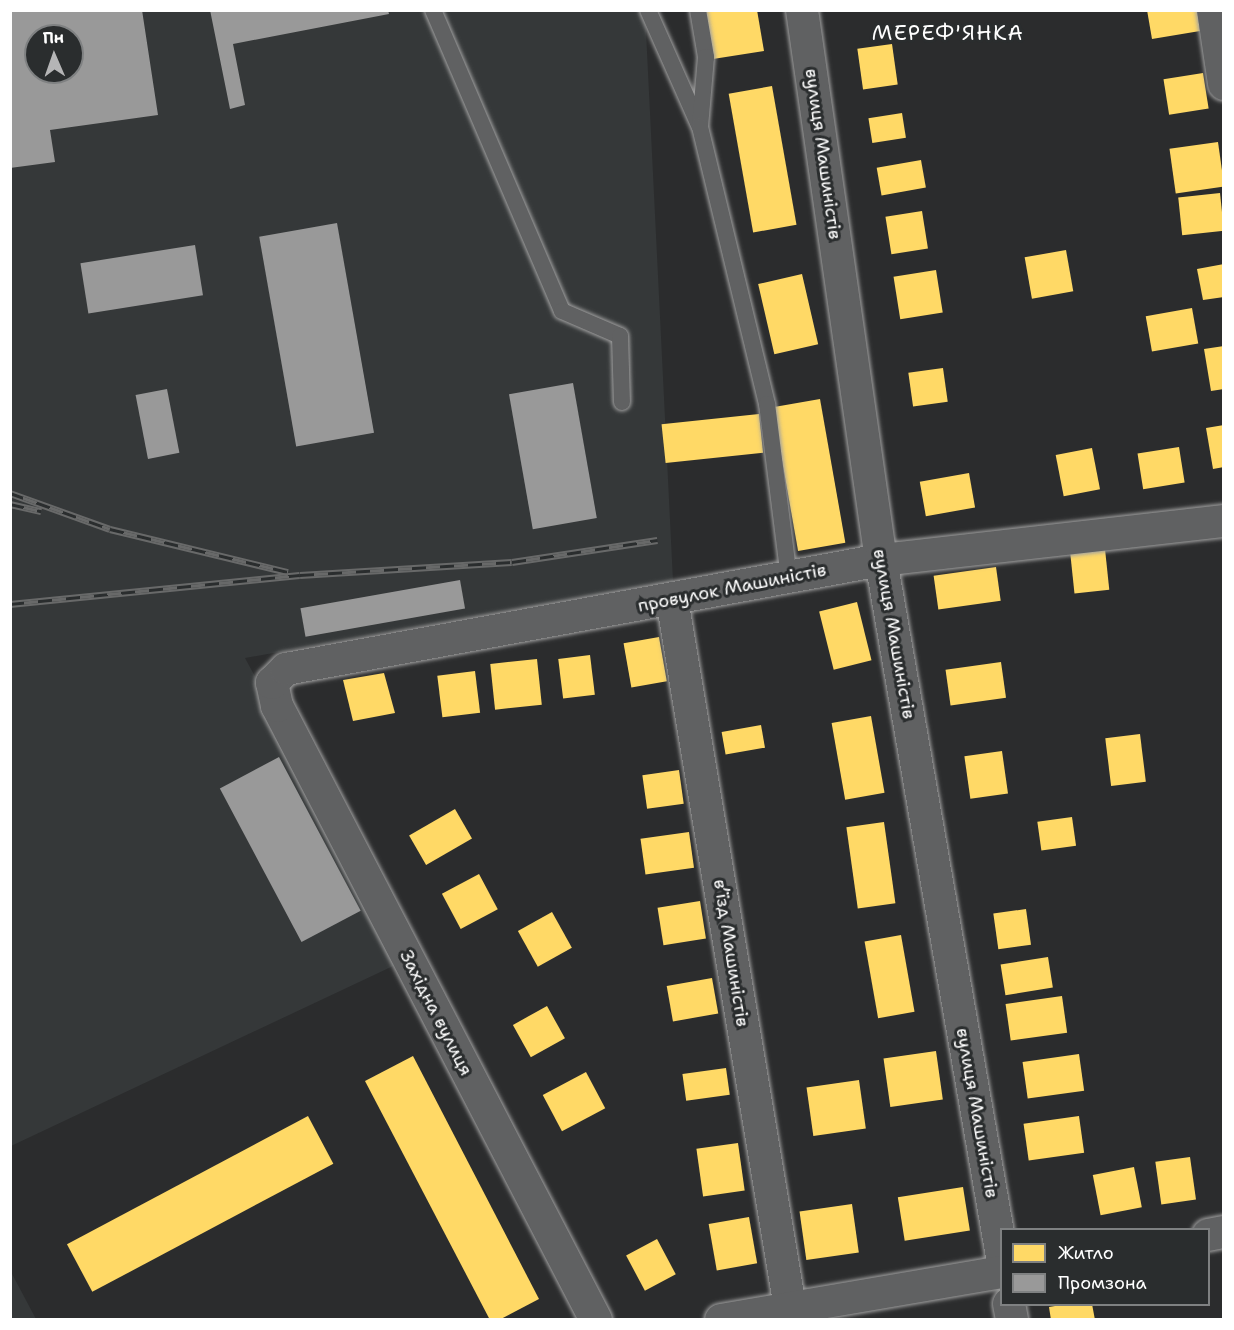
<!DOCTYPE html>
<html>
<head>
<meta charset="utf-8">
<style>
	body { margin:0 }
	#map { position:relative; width:1234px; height:1330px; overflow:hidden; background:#2b2c2d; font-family:"Shantell Sans",sans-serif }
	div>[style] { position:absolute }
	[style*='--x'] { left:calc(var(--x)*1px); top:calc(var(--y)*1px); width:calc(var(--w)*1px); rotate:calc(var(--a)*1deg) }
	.built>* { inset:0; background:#353839 }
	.homes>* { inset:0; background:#ffd966; transform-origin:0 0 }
	.industry>* { inset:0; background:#999; transform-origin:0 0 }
	.roads { filter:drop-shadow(0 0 2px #a0a0a0) drop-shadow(0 0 2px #a0a0a0) }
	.lane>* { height:16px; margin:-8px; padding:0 8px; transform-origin:8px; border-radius:8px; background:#606162 }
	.street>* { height:32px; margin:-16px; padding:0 16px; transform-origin:16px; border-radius:16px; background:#606162 }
	.rail>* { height:7px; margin-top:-3.5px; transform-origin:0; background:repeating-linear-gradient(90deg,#2a2d2e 0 14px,#686969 0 28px); box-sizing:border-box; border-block:2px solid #686969 }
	span { translate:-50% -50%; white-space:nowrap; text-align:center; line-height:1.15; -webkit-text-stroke:6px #2a2d2e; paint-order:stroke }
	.street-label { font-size:18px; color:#fff }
	.quarter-label { font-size:21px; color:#fff; letter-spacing:1.5px }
	.frame { position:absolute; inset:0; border:12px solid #fff; pointer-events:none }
	.legend { position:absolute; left:1000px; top:1228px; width:210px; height:78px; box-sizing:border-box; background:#2a2d2e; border:2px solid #7f8182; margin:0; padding:8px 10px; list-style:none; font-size:18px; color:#fff }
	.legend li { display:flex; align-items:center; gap:12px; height:30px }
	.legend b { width:30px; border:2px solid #7f8182 }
	.north { position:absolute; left:24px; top:24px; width:60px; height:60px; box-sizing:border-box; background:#2a2d2e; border:2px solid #7f8182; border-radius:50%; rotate:358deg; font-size:16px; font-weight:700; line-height:24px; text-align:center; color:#fff }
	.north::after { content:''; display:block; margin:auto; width:21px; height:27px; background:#b5b5b6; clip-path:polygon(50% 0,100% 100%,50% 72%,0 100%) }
</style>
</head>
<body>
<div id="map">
	<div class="built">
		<div style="clip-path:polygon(evenodd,10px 11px,645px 11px,673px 581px,245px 658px,408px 959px,11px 1146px,10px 11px,36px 36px,72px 36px,72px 72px,36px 72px,36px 36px)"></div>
		<div style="clip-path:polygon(10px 1272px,11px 1272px,36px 1319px,11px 1319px)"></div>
	</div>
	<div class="homes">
		<div style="clip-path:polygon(704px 10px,757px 10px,764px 51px,713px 59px)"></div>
		<div style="clip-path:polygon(1147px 10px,1197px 10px,1200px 31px,1152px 39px)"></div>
		<div style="left:892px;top:44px;width:41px;height:35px;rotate:82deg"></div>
		<div style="left:1203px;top:73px;width:36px;height:40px;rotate:81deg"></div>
		<div style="left:772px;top:86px;width:141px;height:44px;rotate:80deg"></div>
		<div style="left:902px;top:113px;width:25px;height:34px;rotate:81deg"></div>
		<div style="left:1218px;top:142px;width:45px;height:49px;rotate:82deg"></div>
		<div style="left:921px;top:160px;width:28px;height:45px;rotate:80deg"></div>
		<div style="left:1220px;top:193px;width:38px;height:42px;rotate:84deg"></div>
		<div style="left:922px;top:211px;width:38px;height:37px;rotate:81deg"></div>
		<div style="left:1066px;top:250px;width:42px;height:42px;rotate:80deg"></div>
		<div style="clip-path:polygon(1224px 264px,1224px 297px,1203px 300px,1197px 269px)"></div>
		<div style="left:936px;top:270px;width:43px;height:43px;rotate:81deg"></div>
		<div style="left:802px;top:274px;width:72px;height:45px;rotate:77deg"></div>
		<div style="left:1192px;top:308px;width:36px;height:47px;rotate:80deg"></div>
		<div style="clip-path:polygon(1224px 346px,1224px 389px,1211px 391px,1204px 349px)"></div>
		<div style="left:943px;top:368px;width:34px;height:35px;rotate:82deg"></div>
		<div style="left:820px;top:399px;width:146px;height:48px;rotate:80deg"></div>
		<div style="left:759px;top:414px;width:39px;height:98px;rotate:84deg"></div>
		<div style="clip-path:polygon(1224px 425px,1224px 467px,1213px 469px,1206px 428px)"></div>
		<div style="left:1179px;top:447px;width:36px;height:42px;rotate:81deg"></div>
		<div style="left:1092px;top:448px;width:42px;height:37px;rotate:79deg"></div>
		<div style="left:969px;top:473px;width:35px;height:50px;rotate:80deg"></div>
		<div style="left:1105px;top:549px;width:41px;height:35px;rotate:84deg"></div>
		<div style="left:996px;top:567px;width:34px;height:63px;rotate:82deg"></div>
		<div style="left:857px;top:602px;width:60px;height:39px;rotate:76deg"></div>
		<div style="left:659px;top:637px;width:45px;height:36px;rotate:80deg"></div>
		<div style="left:590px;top:655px;width:40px;height:32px;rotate:83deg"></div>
		<div style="left:537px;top:659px;width:46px;height:47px;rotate:84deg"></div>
		<div style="left:1001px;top:662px;width:36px;height:56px;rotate:82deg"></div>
		<div style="left:475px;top:671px;width:42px;height:38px;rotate:83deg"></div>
		<div style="clip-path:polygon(384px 673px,395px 713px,353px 721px,343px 680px)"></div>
		<div style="left:871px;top:716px;width:78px;height:40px;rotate:80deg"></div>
		<div style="left:761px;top:725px;width:23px;height:40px;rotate:80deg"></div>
		<div style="left:1140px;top:734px;width:48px;height:35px;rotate:83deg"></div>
		<div style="left:1002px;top:751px;width:43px;height:38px;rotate:82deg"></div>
		<div style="left:679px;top:770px;width:34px;height:37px;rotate:82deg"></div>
		<div style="left:455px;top:809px;width:34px;height:53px;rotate:60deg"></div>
		<div style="left:1072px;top:817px;width:29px;height:35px;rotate:82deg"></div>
		<div style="left:884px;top:822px;width:82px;height:38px;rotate:82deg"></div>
		<div style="left:689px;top:832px;width:36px;height:49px;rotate:82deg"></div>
		<div style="left:479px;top:874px;width:40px;height:42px;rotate:62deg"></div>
		<div style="left:700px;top:901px;width:38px;height:43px;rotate:81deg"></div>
		<div style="left:1026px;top:909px;width:36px;height:33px;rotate:82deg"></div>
		<div style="left:552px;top:912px;width:41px;height:39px;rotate:61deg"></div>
		<div style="left:901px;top:935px;width:78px;height:37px;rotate:80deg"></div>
		<div style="left:1048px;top:957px;width:31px;height:48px;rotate:81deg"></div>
		<div style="left:712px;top:978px;width:36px;height:46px;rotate:80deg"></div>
		<div style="left:1062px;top:996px;width:37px;height:57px;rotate:82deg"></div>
		<div style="left:547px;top:1006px;width:37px;height:39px;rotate:61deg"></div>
		<div style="left:936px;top:1051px;width:49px;height:53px;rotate:82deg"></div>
		<div style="left:1079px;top:1054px;width:37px;height:57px;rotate:82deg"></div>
		<div style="clip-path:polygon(413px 1056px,539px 1299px,499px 1320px,490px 1320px,365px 1081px)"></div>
		<div style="left:726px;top:1068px;width:27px;height:44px;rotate:82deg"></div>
		<div style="left:586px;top:1072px;width:41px;height:49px;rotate:62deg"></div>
		<div style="left:859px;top:1080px;width:49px;height:53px;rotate:82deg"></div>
		<div style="left:308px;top:1116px;width:54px;height:273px;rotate:62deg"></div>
		<div style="left:1079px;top:1116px;width:37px;height:56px;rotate:82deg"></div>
		<div style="left:738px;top:1143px;width:48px;height:42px;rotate:82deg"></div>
		<div style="left:1190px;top:1157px;width:43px;height:35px;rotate:82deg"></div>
		<div style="left:1134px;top:1167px;width:41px;height:42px;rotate:79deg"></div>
		<div style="left:963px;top:1187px;width:44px;height:66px;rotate:81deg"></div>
		<div style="left:852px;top:1204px;width:49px;height:53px;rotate:82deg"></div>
		<div style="left:749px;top:1217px;width:47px;height:41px;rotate:80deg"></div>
		<div style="left:657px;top:1239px;width:40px;height:35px;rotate:62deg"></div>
		<div style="clip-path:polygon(1067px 1304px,1092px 1304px,1095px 1320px,1051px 1320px,1049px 1307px)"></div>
	</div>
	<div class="industry">
		<div style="clip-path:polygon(evenodd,10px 10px,142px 10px,158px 115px,50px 130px,55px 162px,10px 168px,10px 10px,36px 36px,72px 36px,72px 72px,36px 72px,36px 36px)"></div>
		<div style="clip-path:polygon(210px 10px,388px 10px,389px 14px,233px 44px,245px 105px,230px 109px)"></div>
		<div style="left:337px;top:223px;width:213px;height:79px;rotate:80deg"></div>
		<div style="left:195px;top:245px;width:51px;height:116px;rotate:81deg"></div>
		<div style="left:573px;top:383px;width:137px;height:65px;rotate:80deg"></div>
		<div style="left:167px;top:389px;width:65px;height:32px;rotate:79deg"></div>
		<div style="left:460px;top:580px;width:29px;height:162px;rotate:80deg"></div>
		<div style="left:279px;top:757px;width:174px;height:67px;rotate:62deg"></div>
	</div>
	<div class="roads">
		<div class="lane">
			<div style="--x:433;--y:10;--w:327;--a:66.8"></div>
			<div style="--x:562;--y:311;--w:63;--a:23.3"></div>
			<div style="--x:620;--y:336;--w:66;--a:88.3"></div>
			<div style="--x:648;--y:10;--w:126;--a:66.1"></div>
			<div style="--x:698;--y:10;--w:48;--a:80.3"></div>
			<div style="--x:706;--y:57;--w:70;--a:94.9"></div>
			<div style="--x:700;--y:127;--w:285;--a:76.4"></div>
			<div style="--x:767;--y:404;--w:174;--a:82.8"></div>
		</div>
		<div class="street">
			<div style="--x:802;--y:10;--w:556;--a:81.83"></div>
			<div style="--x:881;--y:560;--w:706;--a:80.14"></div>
			<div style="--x:1213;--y:10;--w:75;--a:81.5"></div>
			<div style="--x:672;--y:599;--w:718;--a:80.54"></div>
			<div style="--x:1208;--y:1235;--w:16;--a:-11"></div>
			<div style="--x:1009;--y:1304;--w:16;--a:79"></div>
			<div style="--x:596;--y:1320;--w:692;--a:-117.45"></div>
			<div style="--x:277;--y:706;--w:24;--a:-102"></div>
			<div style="--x:272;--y:683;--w:20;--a:-45"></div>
			<div style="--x:286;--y:669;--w:605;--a:-10.38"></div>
			<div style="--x:881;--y:560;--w:345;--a:-6.5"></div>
			<div style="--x:721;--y:1320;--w:285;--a:-9.7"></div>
		</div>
	</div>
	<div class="rail">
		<div style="--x:10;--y:493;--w:106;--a:19.8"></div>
		<div style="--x:110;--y:529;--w:183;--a:13.6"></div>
		<div style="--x:10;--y:504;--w:32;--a:13"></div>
		<div style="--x:10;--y:604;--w:291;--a:-5.7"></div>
		<div style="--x:300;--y:575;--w:212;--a:-3.5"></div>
		<div style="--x:512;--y:562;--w:147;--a:-8.6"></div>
	</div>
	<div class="street-label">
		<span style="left:823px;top:154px;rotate:82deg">вулиця Машиністів</span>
		<span style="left:732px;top:588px;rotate:-11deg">провулок Машиністів</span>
		<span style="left:894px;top:634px;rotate:80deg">вулиця Машиністів</span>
		<span style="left:731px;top:953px;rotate:81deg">в’їзд Машиністів</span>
		<span style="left:436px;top:1013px;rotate:63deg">Західна вулиця</span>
		<span style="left:977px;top:1113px;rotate:80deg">вулиця Машиністів</span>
	</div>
	<div class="quarter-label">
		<span style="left:948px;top:33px">МЕРЕФ'ЯНКА</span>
	</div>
	<div class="frame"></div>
	<ul class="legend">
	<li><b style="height:16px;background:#ffd966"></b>Житло</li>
	<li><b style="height:16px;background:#999"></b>Промзона</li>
	</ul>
	<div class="north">Пн</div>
</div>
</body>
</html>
